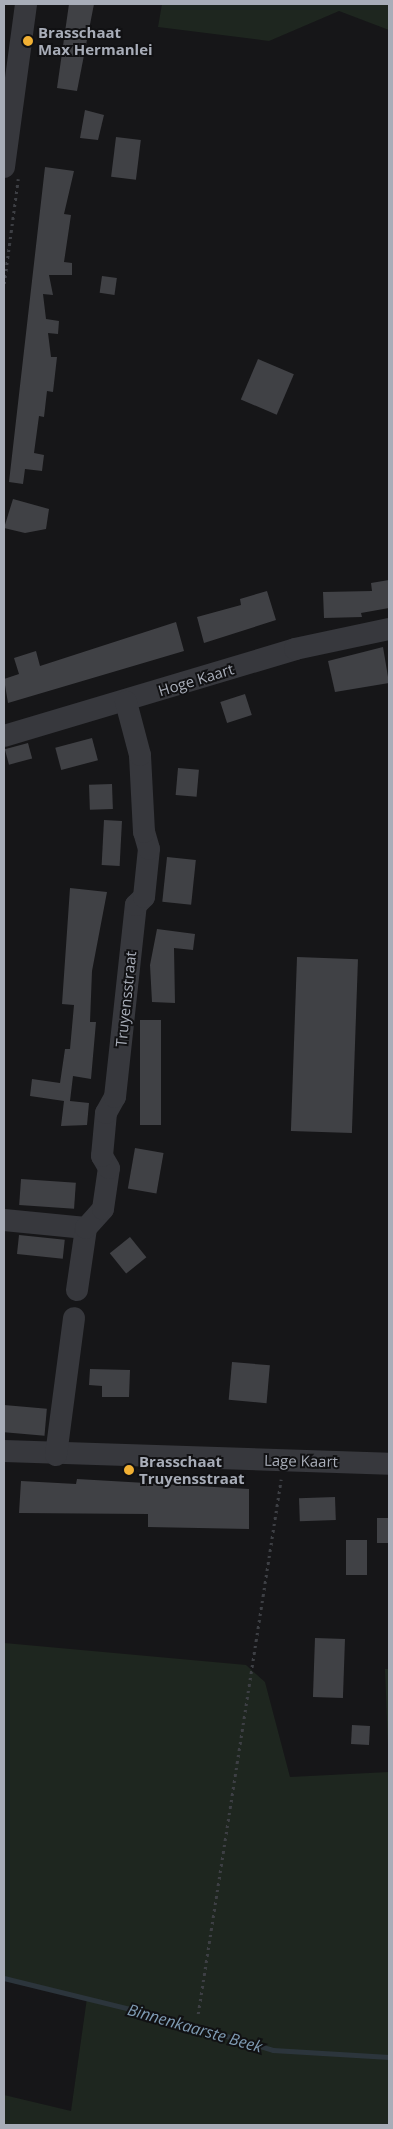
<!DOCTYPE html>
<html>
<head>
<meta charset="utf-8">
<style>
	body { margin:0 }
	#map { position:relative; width:393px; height:2129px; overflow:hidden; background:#161618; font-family:"Open Sans",sans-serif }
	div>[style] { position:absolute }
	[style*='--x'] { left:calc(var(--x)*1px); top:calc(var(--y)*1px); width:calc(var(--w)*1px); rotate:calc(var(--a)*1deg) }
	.green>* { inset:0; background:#1e261f }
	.stream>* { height:4.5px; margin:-2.25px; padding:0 2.25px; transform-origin:2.25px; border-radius:2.25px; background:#2c353c }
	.building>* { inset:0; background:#404145; transform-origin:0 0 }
	.path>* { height:2.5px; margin-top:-1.25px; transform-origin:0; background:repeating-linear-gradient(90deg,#3d3f44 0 2.5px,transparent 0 6.5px) }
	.minor>* { height:22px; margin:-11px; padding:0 11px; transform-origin:11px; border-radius:11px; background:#37383d }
	.dots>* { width:14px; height:14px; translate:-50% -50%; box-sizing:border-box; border:2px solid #111113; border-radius:50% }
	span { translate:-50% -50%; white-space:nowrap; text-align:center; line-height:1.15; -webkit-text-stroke:4px #111113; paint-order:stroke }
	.poi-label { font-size:15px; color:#a8adb8; font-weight:700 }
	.left { translate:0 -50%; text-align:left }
	.street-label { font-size:15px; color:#a8adb8 }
	.water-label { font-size:16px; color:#7f9bb3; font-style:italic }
	.frame { position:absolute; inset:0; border:5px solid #a8adb8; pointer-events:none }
</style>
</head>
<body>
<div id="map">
	<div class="green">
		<div style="clip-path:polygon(162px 4px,389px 4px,389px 30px,339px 11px,269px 41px,158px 27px)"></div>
		<div style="clip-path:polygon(4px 1643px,246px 1665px,265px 1682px,290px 1777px,389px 1772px,385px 1669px,389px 1669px,389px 2125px,4px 2125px,4px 2095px,71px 2111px,87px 1998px,4px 1978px)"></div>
	</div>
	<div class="stream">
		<div style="--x:4;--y:1978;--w:168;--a:13.8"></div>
		<div style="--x:167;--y:2018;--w:111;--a:16.8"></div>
		<div style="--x:273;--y:2050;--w:116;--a:3.5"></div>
	</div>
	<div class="building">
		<div style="clip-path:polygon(69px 4px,94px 4px,77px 91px,57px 88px)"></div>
		<div style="clip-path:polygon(85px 110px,104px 115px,98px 140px,80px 138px)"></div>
		<div style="left:116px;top:137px;width:25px;height:40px;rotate:7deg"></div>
		<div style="clip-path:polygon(45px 167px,74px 171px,64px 214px,71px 215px,64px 262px,72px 263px,72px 275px,49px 275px,53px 295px,43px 294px,46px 319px,59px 321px,58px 334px,48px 333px,51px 357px,57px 357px,53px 392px,47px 391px,44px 417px,39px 416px,34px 453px,44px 455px,42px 471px,25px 469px,23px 484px,9px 482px)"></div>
		<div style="left:102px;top:276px;width:15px;height:17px;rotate:8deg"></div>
		<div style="left:258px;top:359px;width:39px;height:44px;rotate:23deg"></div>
		<div style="clip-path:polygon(13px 499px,49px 509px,46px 529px,25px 533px,4px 528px)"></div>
		<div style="clip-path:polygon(389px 580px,389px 608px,361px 613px,362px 617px,324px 618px,323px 592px,372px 591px,371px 583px)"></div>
		<div style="clip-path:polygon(267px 591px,276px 620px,204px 643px,197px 617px,241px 605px,240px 599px)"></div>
		<div style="clip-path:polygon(176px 622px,184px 651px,8px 703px,4px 679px,19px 674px,14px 658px,36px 651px,40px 666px)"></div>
		<div style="clip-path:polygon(383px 647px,389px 683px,335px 692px,328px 661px)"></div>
		<div style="left:245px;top:694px;width:22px;height:26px;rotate:72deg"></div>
		<div style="left:92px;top:738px;width:23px;height:38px;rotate:75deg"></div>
		<div style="left:28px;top:743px;width:16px;height:24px;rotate:75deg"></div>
		<div style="left:178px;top:768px;width:21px;height:27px;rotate:5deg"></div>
		<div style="left:112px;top:784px;width:25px;height:23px;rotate:88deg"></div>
		<div style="left:104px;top:820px;width:18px;height:45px;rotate:3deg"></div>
		<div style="left:167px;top:857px;width:29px;height:45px;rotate:6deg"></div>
		<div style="clip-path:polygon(70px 888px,107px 892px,92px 971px,90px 1022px,96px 1022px,91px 1079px,73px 1076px,70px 1101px,89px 1103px,87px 1125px,61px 1126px,64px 1101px,30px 1096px,32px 1079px,60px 1083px,65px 1049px,70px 1049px,74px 1005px,62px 1004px)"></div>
		<div style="clip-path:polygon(157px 929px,195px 934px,193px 950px,174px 948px,175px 1003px,152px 1002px,150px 965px)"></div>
		<div style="left:297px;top:957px;width:61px;height:174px;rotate:2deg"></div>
		<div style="left:140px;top:1020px;width:21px;height:105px"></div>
		<div style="left:135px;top:1148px;width:29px;height:41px;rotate:10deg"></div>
		<div style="left:21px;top:1179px;width:55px;height:26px;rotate:4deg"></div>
		<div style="left:19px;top:1235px;width:46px;height:19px;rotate:6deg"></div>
		<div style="left:130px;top:1237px;width:26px;height:26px;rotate:51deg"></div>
		<div style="left:232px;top:1362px;width:38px;height:38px;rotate:5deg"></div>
		<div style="clip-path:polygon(90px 1369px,130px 1370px,129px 1397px,102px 1397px,102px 1386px,89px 1385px)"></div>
		<div style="left:4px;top:1405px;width:43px;height:27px;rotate:5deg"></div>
		<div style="clip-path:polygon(77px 1479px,249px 1489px,249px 1529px,148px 1527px,148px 1514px,19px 1513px,21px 1481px,76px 1484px)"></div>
		<div style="left:335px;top:1497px;width:23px;height:36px;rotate:88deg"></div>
		<div style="left:377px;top:1518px;width:12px;height:25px"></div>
		<div style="left:346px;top:1540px;width:21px;height:35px"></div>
		<div style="left:315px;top:1638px;width:30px;height:59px;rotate:2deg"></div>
		<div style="left:352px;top:1725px;width:18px;height:19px;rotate:3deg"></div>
	</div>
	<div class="path">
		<div style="--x:4;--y:284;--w:106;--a:-82.4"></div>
		<div style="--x:198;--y:2014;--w:541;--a:-81.18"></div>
	</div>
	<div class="minor">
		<div style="--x:4;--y:167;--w:164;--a:-82.3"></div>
		<div style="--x:4;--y:736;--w:304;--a:-16.6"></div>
		<div style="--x:295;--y:649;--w:96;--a:-12"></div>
		<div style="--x:4;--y:1220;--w:82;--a:5.6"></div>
		<div style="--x:77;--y:1290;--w:63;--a:-81.7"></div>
		<div style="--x:86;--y:1228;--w:25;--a:-48"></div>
		<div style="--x:103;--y:1209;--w:41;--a:-81.7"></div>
		<div style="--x:109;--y:1168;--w:14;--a:-120"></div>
		<div style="--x:102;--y:1156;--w:43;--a:-84.7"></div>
		<div style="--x:106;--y:1113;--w:18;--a:-61"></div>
		<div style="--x:115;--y:1097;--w:193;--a:-83.8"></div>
		<div style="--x:136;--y:905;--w:11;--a:-45"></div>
		<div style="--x:144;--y:897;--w:48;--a:-84.1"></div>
		<div style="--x:149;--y:849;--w:18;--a:-106"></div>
		<div style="--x:144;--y:832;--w:77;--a:-93"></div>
		<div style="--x:140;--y:755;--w:55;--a:-104.8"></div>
		<div style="--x:4;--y:1451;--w:385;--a:1.9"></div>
		<div style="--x:56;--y:1455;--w:138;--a:-82.5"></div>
	</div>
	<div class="dots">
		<div style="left:28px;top:41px;background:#f2b134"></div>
		<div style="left:129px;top:1470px;background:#f2b134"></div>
	</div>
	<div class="poi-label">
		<span class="left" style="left:38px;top:41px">Brasschaat<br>Max Hermanlei</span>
		<span class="left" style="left:139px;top:1470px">Brasschaat<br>Truyensstraat</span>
	</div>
	<div class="street-label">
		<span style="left:196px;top:680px;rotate:-17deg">Hoge Kaart</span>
		<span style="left:126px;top:999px;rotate:-84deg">Truyensstraat</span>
		<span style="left:301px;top:1461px;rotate:1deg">Lage Kaart</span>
	</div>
	<div class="water-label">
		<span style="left:195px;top:2028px;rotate:16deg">Binnenkaarste Beek</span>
	</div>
	<div class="frame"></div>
</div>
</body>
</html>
